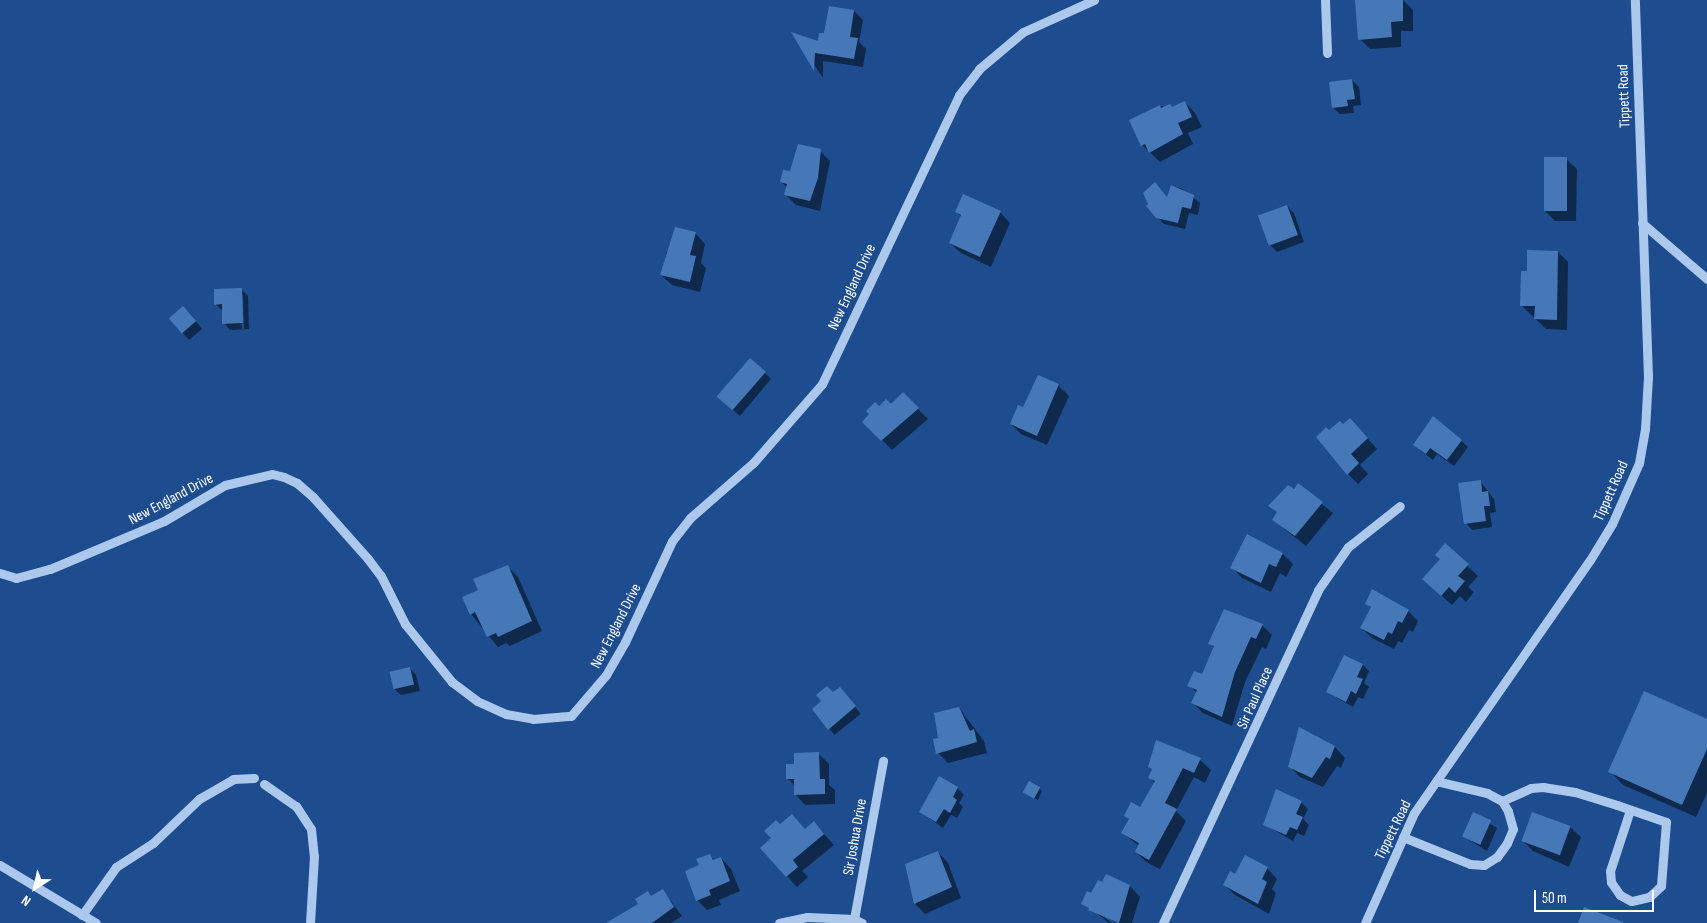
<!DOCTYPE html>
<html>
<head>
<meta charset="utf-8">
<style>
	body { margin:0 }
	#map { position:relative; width:1707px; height:923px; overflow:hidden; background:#1d4d8f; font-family:"Sofia Sans Condensed",sans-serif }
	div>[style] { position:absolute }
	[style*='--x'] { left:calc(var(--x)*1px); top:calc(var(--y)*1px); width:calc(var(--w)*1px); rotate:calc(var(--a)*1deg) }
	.shadow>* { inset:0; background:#0007; transform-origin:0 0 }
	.building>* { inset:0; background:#4677b7; transform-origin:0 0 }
	.minor>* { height:9px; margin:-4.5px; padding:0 4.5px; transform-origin:4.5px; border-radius:4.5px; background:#acc9ed }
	span { translate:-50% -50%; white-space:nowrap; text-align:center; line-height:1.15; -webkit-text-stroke:4px #1d4d8f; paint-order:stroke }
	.street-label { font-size:15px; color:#fff }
	.north { position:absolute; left:10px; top:863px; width:50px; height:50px; -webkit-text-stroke:4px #1d4d8f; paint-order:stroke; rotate:215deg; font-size:14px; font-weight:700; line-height:20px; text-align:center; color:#fff }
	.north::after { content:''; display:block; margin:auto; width:18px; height:22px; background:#fff; clip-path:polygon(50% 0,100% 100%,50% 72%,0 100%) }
	.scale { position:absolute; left:1534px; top:890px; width:120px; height:22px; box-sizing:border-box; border:2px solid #fff; border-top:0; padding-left:6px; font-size:15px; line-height:18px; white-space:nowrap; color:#fff; -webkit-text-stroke:4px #1d4d8f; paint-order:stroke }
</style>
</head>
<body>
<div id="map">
	<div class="shadow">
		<div style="clip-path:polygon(1356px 0,1403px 0,1413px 10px,1413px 31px,1401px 31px,1401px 47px,1370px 49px,1360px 39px)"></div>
		<div style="clip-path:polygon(854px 11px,863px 20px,859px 42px,866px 49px,863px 67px,823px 61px,823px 78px,794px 35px,819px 43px)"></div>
		<div style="clip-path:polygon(1352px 80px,1359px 87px,1361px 105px,1353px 106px,1354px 113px,1340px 114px,1333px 108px)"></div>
		<div style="clip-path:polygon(1185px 102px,1195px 113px,1202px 127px,1188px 133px,1193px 144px,1160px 162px,1142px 145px,1160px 106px,1172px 108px)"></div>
		<div style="clip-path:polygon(820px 151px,830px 161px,820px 211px,796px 205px,786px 195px,788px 188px,781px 182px)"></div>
		<div style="clip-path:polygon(1566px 159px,1577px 169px,1576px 221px,1555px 221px,1544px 210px)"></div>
		<div style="clip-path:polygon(1171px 186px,1181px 188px,1200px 203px,1198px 215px,1189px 213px,1185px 229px,1164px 224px,1157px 217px,1162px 191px,1168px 199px)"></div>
		<div style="clip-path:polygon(1287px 206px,1294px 213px,1304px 242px,1277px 252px,1270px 245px)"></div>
		<div style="clip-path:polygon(956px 212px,1000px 212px,1010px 223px,991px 267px,961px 253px,950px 243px,962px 217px)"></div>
		<div style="clip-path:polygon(695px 233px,705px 244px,701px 263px,706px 268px,700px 292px,672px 285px,661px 275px,667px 251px,671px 252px)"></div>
		<div style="clip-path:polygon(1558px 252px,1568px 262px,1567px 330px,1546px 329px,1521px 305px,1528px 273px)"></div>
		<div style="clip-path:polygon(evenodd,242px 290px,248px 296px,249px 329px,230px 330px,224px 323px,223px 311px,215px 304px,242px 290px,241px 295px,243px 295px,244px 329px,242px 329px,241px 295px)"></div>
		<div style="clip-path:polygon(190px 314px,202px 329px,189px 340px,183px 333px)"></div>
		<div style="clip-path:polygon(765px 373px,771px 379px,740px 416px,725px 403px)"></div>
		<div style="clip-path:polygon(1058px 385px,1069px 396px,1047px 445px,1021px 434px,1011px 424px)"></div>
		<div style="clip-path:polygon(903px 394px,928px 419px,892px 450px,864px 422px,879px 408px,891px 405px)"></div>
		<div style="clip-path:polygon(1343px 426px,1360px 430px,1377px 449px,1360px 465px,1368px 474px,1358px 484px,1348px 474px,1329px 432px)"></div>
		<div style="clip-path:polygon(1461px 441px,1468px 447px,1454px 466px,1437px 454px,1433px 460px,1414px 445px)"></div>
		<div style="clip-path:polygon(1480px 481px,1494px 499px,1496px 512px,1490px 513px,1492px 527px,1472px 530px,1466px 523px)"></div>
		<div style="clip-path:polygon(1298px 485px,1333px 513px,1306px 546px,1273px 520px,1278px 513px,1270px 506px)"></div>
		<div style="clip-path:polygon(1445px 545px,1478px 576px,1468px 587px,1474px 592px,1466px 602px,1460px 596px,1452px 605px,1434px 589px)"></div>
		<div style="clip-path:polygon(1283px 554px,1293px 564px,1286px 577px,1280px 573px,1271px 592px,1242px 578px,1232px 567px)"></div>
		<div style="clip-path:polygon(508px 567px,518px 577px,542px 631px,510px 646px,506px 643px,498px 647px,471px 614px,479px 590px)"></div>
		<div style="clip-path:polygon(1367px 603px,1408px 611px,1418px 621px,1413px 632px,1409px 630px,1402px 643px,1398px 641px,1394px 649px,1372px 638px,1361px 628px,1371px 608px)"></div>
		<div style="clip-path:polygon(1262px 625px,1272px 635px,1266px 649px,1262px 647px,1245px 682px,1232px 726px,1203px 713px,1193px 703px,1197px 693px,1189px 685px,1202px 676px,1214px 648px,1210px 643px)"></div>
		<div style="clip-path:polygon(1363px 665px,1369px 671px,1364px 683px,1369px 687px,1363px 699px,1358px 697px,1353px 707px,1327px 692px)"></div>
		<div style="clip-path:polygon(410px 668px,416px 675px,420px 691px,401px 695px,394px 689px)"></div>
		<div style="left:840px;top:688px;width:33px;height:34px;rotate:51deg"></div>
		<div style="clip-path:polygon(959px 708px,984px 741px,987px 753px,948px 763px,938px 753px,939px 739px)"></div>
		<div style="clip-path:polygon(1707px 721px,1707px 793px,1696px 817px,1623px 785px,1610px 771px)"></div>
		<div style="clip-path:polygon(1299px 729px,1335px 747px,1345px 758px,1341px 768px,1337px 766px,1323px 787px,1300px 777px,1289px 766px)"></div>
		<div style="clip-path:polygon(1157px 741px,1200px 760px,1211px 770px,1205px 783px,1194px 777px,1176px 811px,1186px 821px,1160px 869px,1146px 862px,1136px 852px,1139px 846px,1123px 833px,1130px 820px,1125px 816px,1141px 809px,1155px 783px,1150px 778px,1153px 770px,1150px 767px)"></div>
		<div style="clip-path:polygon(819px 754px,829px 764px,829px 785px,835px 790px,835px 804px,805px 805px,795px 794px,795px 786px,787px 778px,795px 765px)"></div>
		<div style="clip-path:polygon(957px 788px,964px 795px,959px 803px,963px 807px,957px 818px,951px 815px,943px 828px,921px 812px)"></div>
		<div style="clip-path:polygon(1039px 788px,1042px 791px,1038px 800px,1025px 793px)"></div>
		<div style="clip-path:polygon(1301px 802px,1308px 809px,1303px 819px,1309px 825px,1304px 836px,1297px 833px,1293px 841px,1264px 824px)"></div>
		<div style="clip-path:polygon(1474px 814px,1497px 828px,1487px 851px,1464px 837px)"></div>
		<div style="clip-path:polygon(814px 823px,834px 845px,802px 871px,808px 877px,797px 887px,762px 848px,772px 838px,806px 830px)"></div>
		<div style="clip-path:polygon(1570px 827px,1581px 837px,1569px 867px,1533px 851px,1523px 841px)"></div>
		<div style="clip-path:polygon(938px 852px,948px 863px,961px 898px,925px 914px,915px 904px)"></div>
		<div style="clip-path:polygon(710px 855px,715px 861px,721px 858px,731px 869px,740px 891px,719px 900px,721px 905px,707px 910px,697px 900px,700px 866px)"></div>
		<div style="clip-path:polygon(1267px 868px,1277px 879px,1272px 889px,1276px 893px,1269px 914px,1235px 895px,1225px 885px,1235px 876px)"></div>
		<div style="clip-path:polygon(1107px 875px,1130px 886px,1140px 897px,1132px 923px,1117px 923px,1093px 909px,1112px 923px,1109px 923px,1083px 903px,1103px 884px)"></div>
		<div style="clip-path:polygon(663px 891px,682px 916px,671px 923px,612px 923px)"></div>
	</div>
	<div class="building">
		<div style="clip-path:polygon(1355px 0,1403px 0,1403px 21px,1391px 22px,1392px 37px,1358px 40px)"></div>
		<div style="clip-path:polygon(829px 6px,854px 10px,850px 37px,858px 38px,854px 59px,815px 53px,814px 71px,791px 32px,818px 41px,819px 33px,824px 33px)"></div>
		<div style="clip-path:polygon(1352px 79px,1355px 99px,1347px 100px,1348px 106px,1332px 108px,1329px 82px)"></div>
		<div style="clip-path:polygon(1185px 101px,1192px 117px,1178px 123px,1183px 134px,1149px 153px,1145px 144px,1141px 146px,1139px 142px,1129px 120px,1160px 105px,1161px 108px,1170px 104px,1172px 107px)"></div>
		<div style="clip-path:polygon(798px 144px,821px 149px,818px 178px,810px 201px,784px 195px,787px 184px,780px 182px,783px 170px,790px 171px)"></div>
		<div style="left:1544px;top:157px;width:23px;height:54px"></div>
		<div style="clip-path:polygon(1155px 182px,1167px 197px,1171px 185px,1194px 195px,1191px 209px,1182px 207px,1178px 223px,1156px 218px,1146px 206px,1148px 204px,1143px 193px)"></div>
		<div style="clip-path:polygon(963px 194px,1001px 211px,980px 257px,949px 243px,961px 215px,955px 212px)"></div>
		<div style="left:1287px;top:205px;width:32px;height:31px;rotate:70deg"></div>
		<div style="clip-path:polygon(675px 227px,696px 232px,690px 255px,696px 256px,690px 282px,660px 275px)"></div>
		<div style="clip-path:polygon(1527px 250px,1558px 251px,1557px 320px,1534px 319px,1535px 306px,1520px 306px,1521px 271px,1527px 271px)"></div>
		<div style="clip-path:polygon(242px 288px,243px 323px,222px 324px,222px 304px,214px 305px,214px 289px)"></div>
		<div style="left:183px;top:306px;width:20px;height:19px;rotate:49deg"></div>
		<div style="left:750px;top:358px;width:21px;height:51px;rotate:41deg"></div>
		<div style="clip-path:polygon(1038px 375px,1059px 384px,1037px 436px,1010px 424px,1018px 405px,1023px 407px)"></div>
		<div style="clip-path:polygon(903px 392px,919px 408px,881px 441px,862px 422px,869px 414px,866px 411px,875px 402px,879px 406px,886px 399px,891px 404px)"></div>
		<div style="clip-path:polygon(1433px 416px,1462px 440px,1447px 460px,1430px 448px,1426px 454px,1413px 445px)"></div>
		<div style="clip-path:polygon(1350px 418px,1368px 438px,1351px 454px,1359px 463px,1347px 475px,1316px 437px,1326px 427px,1329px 430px,1340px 421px,1343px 424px)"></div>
		<div style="clip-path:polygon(1481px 480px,1482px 492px,1488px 491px,1490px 506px,1484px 506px,1486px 521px,1464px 524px,1458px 483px)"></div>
		<div style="clip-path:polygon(1298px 483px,1323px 502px,1295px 536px,1272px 520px,1277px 512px,1268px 506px,1288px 485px,1294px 489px)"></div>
		<div style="clip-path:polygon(1247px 534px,1283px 553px,1276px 567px,1269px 564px,1261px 583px,1230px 568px)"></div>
		<div style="clip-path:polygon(1445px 543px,1469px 564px,1458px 576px,1465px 581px,1455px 593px,1449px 587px,1441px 596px,1422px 579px,1440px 559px,1435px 555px)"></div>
		<div style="clip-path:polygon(508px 565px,532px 621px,498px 637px,496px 633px,487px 637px,475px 612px,470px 615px,462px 597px,478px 590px,473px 579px)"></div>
		<div style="clip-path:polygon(1372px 589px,1409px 610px,1402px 623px,1398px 621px,1392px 634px,1388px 632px,1384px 640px,1360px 628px,1371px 607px,1365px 604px)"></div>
		<div style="clip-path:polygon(1224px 609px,1263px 624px,1256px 639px,1251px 637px,1235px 672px,1222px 717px,1191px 703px,1197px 690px,1187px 686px,1194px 671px,1202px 674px,1214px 646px,1208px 644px)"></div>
		<div style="clip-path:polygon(1344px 655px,1363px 664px,1357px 677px,1363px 679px,1356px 694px,1351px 691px,1346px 702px,1326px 692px)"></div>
		<div style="left:410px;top:667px;width:18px;height:21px;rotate:77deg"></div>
		<div style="clip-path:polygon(827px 686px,833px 692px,840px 687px,856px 706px,828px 730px,812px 709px,821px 701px,816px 695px)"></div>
		<div style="clip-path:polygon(1644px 691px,1707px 719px,1707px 749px,1682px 805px,1608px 772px)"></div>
		<div style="clip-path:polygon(959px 707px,970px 731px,974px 729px,977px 742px,936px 754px,933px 739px,938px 738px,934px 713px)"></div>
		<div style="clip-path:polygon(1299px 727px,1335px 746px,1330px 759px,1326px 757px,1312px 778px,1288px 767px)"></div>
		<div style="clip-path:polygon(1156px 740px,1201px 758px,1194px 773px,1183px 768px,1165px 803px,1177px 809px,1149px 860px,1135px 852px,1139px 843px,1121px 833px,1129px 819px,1124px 816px,1131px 802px,1140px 807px,1155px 781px,1148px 778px,1152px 769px,1148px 767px)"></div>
		<div style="clip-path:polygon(819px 752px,820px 779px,825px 779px,825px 794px,794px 795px,794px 779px,786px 779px,786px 764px,794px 764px,794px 753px)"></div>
		<div style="clip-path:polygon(939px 776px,958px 787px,953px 797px,957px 800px,950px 813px,944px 809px,936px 822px,919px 812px)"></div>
		<div style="left:1029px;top:781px;width:13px;height:13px;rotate:29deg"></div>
		<div style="clip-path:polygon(1276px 789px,1302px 801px,1296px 814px,1303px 817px,1297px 830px,1290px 827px,1286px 835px,1263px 825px)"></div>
		<div style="left:1473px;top:812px;width:20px;height:27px;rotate:24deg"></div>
		<div style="left:1532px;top:812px;width:41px;height:31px;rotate:20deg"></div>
		<div style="clip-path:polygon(792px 814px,805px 829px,814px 821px,824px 834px,793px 860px,798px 867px,786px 877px,760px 848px,771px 838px,764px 831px,776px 820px,780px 824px)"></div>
		<div style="clip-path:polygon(938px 851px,952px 887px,914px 904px,905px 864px)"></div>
		<div style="clip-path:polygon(710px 854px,713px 860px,721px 857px,730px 881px,709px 890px,711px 895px,696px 901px,685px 871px,699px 865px,696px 859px)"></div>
		<div style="clip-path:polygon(1245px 855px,1268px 867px,1262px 879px,1267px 882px,1258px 904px,1223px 885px,1230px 871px,1235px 874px)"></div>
		<div style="clip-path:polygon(1106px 874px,1130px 885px,1119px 923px,1088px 910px,1089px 908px,1081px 904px,1087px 891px,1091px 893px,1098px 880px,1102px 882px)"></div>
		<div style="clip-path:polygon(663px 889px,674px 907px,652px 923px,606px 923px,638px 904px,635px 899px,648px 891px,651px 896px)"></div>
		<div style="clip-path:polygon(1584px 907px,1623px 922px,1623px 923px,1578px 923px)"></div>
	</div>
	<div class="minor">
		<div style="--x:1325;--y:0;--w:53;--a:87.8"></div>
		<div style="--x:1642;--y:223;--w:86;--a:40.7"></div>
		<div style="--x:0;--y:573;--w:17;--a:17"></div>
		<div style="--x:16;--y:578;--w:35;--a:-15"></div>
		<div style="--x:50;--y:569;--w:124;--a:-22.8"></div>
		<div style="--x:164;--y:521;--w:71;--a:-30.5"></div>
		<div style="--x:225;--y:485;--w:48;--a:-13.2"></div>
		<div style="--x:272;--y:474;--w:12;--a:14"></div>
		<div style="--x:284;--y:477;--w:14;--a:25"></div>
		<div style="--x:297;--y:483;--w:21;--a:41"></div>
		<div style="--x:313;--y:497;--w:83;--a:48.4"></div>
		<div style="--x:368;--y:559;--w:21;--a:53"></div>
		<div style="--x:381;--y:576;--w:54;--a:63.4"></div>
		<div style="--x:405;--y:624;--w:75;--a:51"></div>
		<div style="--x:452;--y:682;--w:31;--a:37"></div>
		<div style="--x:477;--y:701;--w:32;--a:24"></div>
		<div style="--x:506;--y:714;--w:27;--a:10"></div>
		<div style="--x:533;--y:719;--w:38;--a:-5"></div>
		<div style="--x:571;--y:716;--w:54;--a:-49.5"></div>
		<div style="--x:606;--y:675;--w:38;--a:-60"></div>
		<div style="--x:625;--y:642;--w:111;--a:-65"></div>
		<div style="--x:672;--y:541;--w:29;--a:-52"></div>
		<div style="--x:690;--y:518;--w:85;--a:-41.2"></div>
		<div style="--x:754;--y:462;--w:103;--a:-48.9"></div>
		<div style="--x:822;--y:384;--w:320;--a:-64.6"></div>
		<div style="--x:959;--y:95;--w:33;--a:-52"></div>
		<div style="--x:979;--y:69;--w:57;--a:-40.1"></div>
		<div style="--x:1023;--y:32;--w:78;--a:-24.3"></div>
		<div style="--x:264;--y:784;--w:39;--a:35"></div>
		<div style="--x:296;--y:806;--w:27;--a:57"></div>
		<div style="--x:311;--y:829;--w:27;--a:84"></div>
		<div style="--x:314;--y:856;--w:67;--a:93.4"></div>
		<div style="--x:1502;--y:801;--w:32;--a:-24"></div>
		<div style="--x:1531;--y:788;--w:12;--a:-5"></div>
		<div style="--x:1543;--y:787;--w:32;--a:9"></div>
		<div style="--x:1575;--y:792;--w:44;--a:17.2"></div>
		<div style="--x:1617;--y:805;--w:52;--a:19.1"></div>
		<div style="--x:1666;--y:822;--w:64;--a:94.5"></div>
		<div style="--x:1661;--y:886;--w:16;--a:137"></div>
		<div style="--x:1649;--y:897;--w:18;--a:167"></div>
		<div style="--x:1631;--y:901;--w:13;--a:-151"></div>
		<div style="--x:1620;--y:895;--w:16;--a:-125"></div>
		<div style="--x:1611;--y:882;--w:11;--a:-95"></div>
		<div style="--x:1610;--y:871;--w:64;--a:-71.8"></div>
		<div style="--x:1403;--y:837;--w:72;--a:21.9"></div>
		<div style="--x:1470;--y:864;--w:14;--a:4"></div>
		<div style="--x:1484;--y:865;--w:15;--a:-32"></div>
		<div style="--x:1497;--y:857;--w:17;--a:-54"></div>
		<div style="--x:1507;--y:843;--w:15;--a:-67"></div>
		<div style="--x:1513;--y:829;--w:19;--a:-106"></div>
		<div style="--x:1508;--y:811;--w:12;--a:-121"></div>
		<div style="--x:1502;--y:801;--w:17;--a:-152"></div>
		<div style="--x:1487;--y:793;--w:52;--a:-166.8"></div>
		<div style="--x:0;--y:865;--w:112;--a:31.1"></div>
		<div style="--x:82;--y:915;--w:59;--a:-54.7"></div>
		<div style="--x:116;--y:867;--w:44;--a:-33"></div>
		<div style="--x:153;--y:843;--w:64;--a:-43.7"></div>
		<div style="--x:199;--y:799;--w:39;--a:-30"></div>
		<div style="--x:233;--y:779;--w:21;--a:-3"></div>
		<div style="--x:854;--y:919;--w:161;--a:-79.6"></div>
		<div style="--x:779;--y:923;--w:29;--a:-12"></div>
		<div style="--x:807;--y:917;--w:47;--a:2.4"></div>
		<div style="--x:854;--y:919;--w:9;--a:27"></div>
		<div style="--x:1163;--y:923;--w:367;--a:-65"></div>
		<div style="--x:1318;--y:590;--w:52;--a:-55.1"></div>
		<div style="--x:1348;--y:547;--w:66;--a:-38.3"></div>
		<div style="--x:1365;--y:923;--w:120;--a:-66"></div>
		<div style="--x:1414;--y:813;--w:308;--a:-55.2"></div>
		<div style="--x:1590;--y:560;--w:42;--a:-58.6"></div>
		<div style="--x:1612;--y:524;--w:67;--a:-66.1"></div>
		<div style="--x:1639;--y:463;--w:35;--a:-80"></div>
		<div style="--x:1645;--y:429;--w:52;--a:-86.7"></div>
		<div style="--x:1648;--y:377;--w:377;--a:-92"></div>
	</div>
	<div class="street-label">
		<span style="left:1624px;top:96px;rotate:-92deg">Tippett Road</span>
		<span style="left:852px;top:287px;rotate:-65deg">New England Drive</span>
		<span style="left:1611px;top:491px;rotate:-66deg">Tippett Road</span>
		<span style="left:171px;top:499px;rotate:-28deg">New England Drive</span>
		<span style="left:616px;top:626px;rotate:-63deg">New England Drive</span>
		<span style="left:1255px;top:698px;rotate:-66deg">Sir Paul Place</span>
		<span style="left:1393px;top:830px;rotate:-64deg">Tippett Road</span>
		<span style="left:855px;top:837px;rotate:-80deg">Sir Joshua Drive</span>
	</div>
	<div class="north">N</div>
	<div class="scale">50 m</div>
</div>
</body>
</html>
